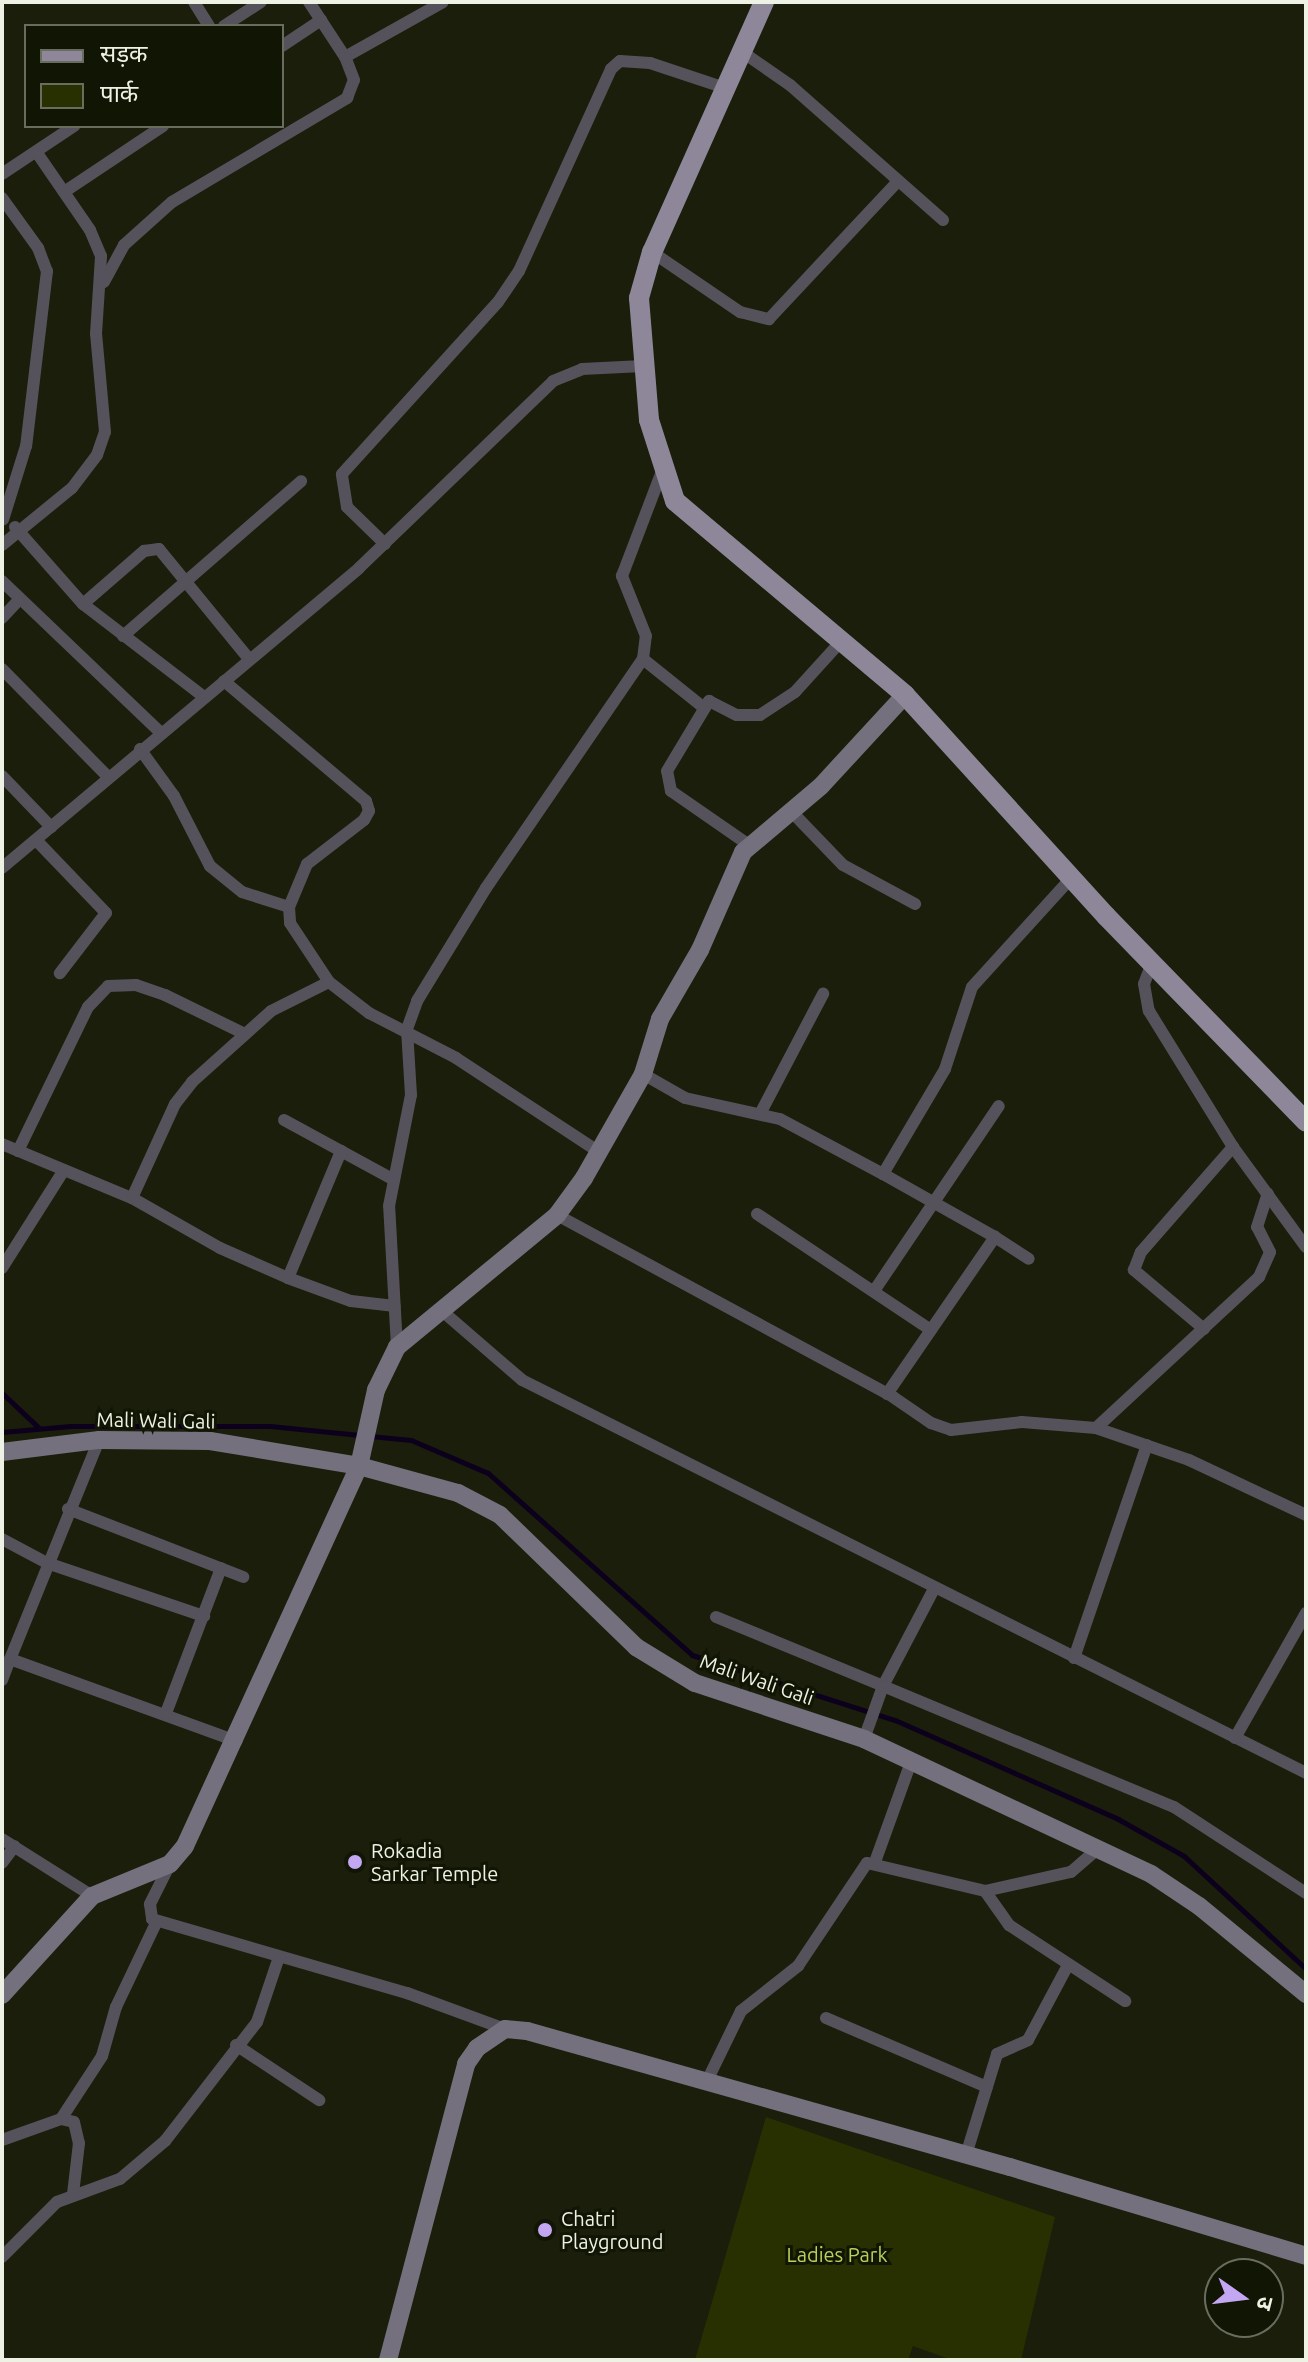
<!DOCTYPE html>
<html>
<head>
<meta charset="utf-8">
<style>
	body { margin:0 }
	#map { position:relative; width:1308px; height:2362px; overflow:hidden; background:#1a1e0b; font-family:Ubuntu,"Noto Sans Devanagari",sans-serif }
	div>[style] { position:absolute }
	[style*='--x'] { left:calc(var(--x)*1px); top:calc(var(--y)*1px); width:calc(var(--w)*1px); rotate:calc(var(--a)*1deg) }
	.green>* { inset:0; background:#283002 }
	.stream>* { height:5px; margin:-2.5px; padding:0 2.5px; transform-origin:2.5px; border-radius:2.5px; background:#0c001d }
	.street>* { height:12px; margin:-6px; padding:0 6px; transform-origin:6px; border-radius:6px; background:#55525b }
	.secondary>* { height:18px; margin:-9px; padding:0 9px; transform-origin:9px; border-radius:9px; background:#75707e }
	.primary>* { height:20px; margin:-10px; padding:0 10px; transform-origin:10px; border-radius:10px; background:#8e879a }
	.dots>* { width:22px; height:22px; translate:-50% -50%; box-sizing:border-box; border:4px solid #111504; border-radius:50% }
	span { translate:-50% -50%; white-space:nowrap; text-align:center; line-height:1.15; -webkit-text-stroke:6px #111504; paint-order:stroke }
	.street-label { font-size:20px; color:#eef2e5 }
	.poi-label { font-size:20px; color:#eef2e5 }
	.left { translate:0 -50%; text-align:left }
	.park-label { font-size:20px; color:#b9d158 }
	.frame { position:absolute; inset:0; border:4px solid #eef2e5; pointer-events:none }
	.legend { position:absolute; left:24px; top:24px; width:260px; height:104px; box-sizing:border-box; background:#111504; border:2px solid #696d5e; margin:0; padding:10px 14px; list-style:none; font-size:24px; color:#eef2e5 }
	.legend li { display:flex; align-items:center; gap:16px; height:40px }
	.legend b { width:40px; border:2px solid #696d5e }
	.north { position:absolute; left:1204px; top:2258px; width:80px; height:80px; box-sizing:border-box; background:#111504; border:2px solid #696d5e; border-radius:50%; rotate:104deg; font-size:22px; font-weight:700; line-height:32px; text-align:center; color:#eef2e5 }
	.north::after { content:''; display:block; margin:auto; width:28px; height:36px; background:#c4a7f2; clip-path:polygon(50% 0,100% 100%,50% 72%,0 100%) }
</style>
</head>
<body>
<div id="map">
	<div class="green">
		<div style="clip-path:polygon(766px 2117px,1055px 2217px,1021px 2360px,952px 2360px,913px 2346px,908px 2360px,695px 2360px)"></div>
	</div>
	<div class="stream">
		<div style="--x:2;--y:1393;--w:50;--a:43.4"></div>
		<div style="--x:2;--y:1432;--w:69;--a:-5"></div>
		<div style="--x:71;--y:1426;--w:199;--a:0"></div>
		<div style="--x:270;--y:1426;--w:90;--a:5.7"></div>
		<div style="--x:370;--y:1436;--w:41;--a:5.6"></div>
		<div style="--x:411;--y:1440;--w:84;--a:23.2"></div>
		<div style="--x:488;--y:1473;--w:273;--a:41.7"></div>
		<div style="--x:692;--y:1655;--w:213;--a:17.8"></div>
		<div style="--x:895;--y:1720;--w:244;--a:23.9"></div>
		<div style="--x:1118;--y:1819;--w:76;--a:29.3"></div>
		<div style="--x:1184;--y:1856;--w:166;--a:42.8"></div>
	</div>
	<div class="street">
		<div style="--x:194;--y:2;--w:28;--a:58"></div>
		<div style="--x:224;--y:26;--w:44;--a:-33"></div>
		<div style="--x:282;--y:46;--w:47;--a:-33.7"></div>
		<div style="--x:741;--y:51;--w:60;--a:34.8"></div>
		<div style="--x:790;--y:85;--w:204;--a:41.4"></div>
		<div style="--x:345;--y:57;--w:112;--a:-29.3"></div>
		<div style="--x:2;--y:174;--w:87;--a:-33.7"></div>
		<div style="--x:64;--y:192;--w:119;--a:-33.7"></div>
		<div style="--x:2;--y:198;--w:62;--a:54.2"></div>
		<div style="--x:38;--y:248;--w:25;--a:69"></div>
		<div style="--x:47;--y:271;--w:176;--a:96.8"></div>
		<div style="--x:26;--y:446;--w:77;--a:107.3"></div>
		<div style="--x:652;--y:252;--w:107;--a:34.3"></div>
		<div style="--x:740;--y:312;--w:30;--a:14"></div>
		<div style="--x:769;--y:319;--w:189;--a:-46.9"></div>
		<div style="--x:104;--y:282;--w:42;--a:-61.6"></div>
		<div style="--x:124;--y:245;--w:64;--a:-41.9"></div>
		<div style="--x:172;--y:202;--w:204;--a:-30.7"></div>
		<div style="--x:347;--y:98;--w:19;--a:-69"></div>
		<div style="--x:354;--y:80;--w:25;--a:-111"></div>
		<div style="--x:345;--y:57;--w:66;--a:-123.2"></div>
		<div style="--x:15;--y:527;--w:103;--a:48.6"></div>
		<div style="--x:83;--y:604;--w:153;--a:37.5"></div>
		<div style="--x:385;--y:544;--w:53;--a:-135.8"></div>
		<div style="--x:347;--y:507;--w:33;--a:-99"></div>
		<div style="--x:342;--y:474;--w:232;--a:-47.8"></div>
		<div style="--x:498;--y:302;--w:37;--a:-56"></div>
		<div style="--x:519;--y:271;--w:222;--a:-65.5"></div>
		<div style="--x:611;--y:69;--w:12;--a:-42"></div>
		<div style="--x:620;--y:61;--w:30;--a:4"></div>
		<div style="--x:650;--y:63;--w:82;--a:18.4"></div>
		<div style="--x:2;--y:545;--w:90;--a:-39.2"></div>
		<div style="--x:72;--y:488;--w:41;--a:-52.9"></div>
		<div style="--x:97;--y:455;--w:24;--a:-71"></div>
		<div style="--x:105;--y:432;--w:98;--a:-95.2"></div>
		<div style="--x:96;--y:334;--w:78;--a:-86.3"></div>
		<div style="--x:101;--y:256;--w:28;--a:-113"></div>
		<div style="--x:90;--y:230;--w:93;--a:-124.5"></div>
		<div style="--x:2;--y:581;--w:219;--a:43.7"></div>
		<div style="--x:83;--y:604;--w:81;--a:-41"></div>
		<div style="--x:144;--y:551;--w:15;--a:-8"></div>
		<div style="--x:159;--y:549;--w:142;--a:50.7"></div>
		<div style="--x:2;--y:618;--w:26;--a:-47"></div>
		<div style="--x:123;--y:636;--w:236;--a:-41"></div>
		<div style="--x:643;--y:659;--w:77;--a:38.7"></div>
		<div style="--x:2;--y:669;--w:148;--a:45.5"></div>
		<div style="--x:224;--y:681;--w:186;--a:40.2"></div>
		<div style="--x:366;--y:801;--w:10;--a:73"></div>
		<div style="--x:369;--y:811;--w:10;--a:119"></div>
		<div style="--x:364;--y:820;--w:72;--a:142.3"></div>
		<div style="--x:307;--y:864;--w:47;--a:112.7"></div>
		<div style="--x:289;--y:907;--w:16;--a:86"></div>
		<div style="--x:290;--y:923;--w:71;--a:56.5"></div>
		<div style="--x:329;--y:982;--w:51;--a:37.8"></div>
		<div style="--x:369;--y:1013;--w:98;--a:27.3"></div>
		<div style="--x:456;--y:1058;--w:171;--a:33.3"></div>
		<div style="--x:140;--y:749;--w:58;--a:54.1"></div>
		<div style="--x:174;--y:796;--w:79;--a:62.8"></div>
		<div style="--x:210;--y:866;--w:41;--a:39.1"></div>
		<div style="--x:242;--y:892;--w:49;--a:17.7"></div>
		<div style="--x:2;--y:776;--w:71;--a:46.1"></div>
		<div style="--x:790;--y:810;--w:76;--a:46.1"></div>
		<div style="--x:843;--y:865;--w:82;--a:28.4"></div>
		<div style="--x:36;--y:840;--w:101;--a:46.2"></div>
		<div style="--x:106;--y:913;--w:76;--a:127.5"></div>
		<div style="--x:749;--y:845;--w:95;--a:-145.3"></div>
		<div style="--x:671;--y:791;--w:20;--a:-101"></div>
		<div style="--x:667;--y:771;--w:82;--a:-59"></div>
		<div style="--x:709;--y:701;--w:31;--a:27"></div>
		<div style="--x:737;--y:715;--w:23;--a:0"></div>
		<div style="--x:760;--y:715;--w:42;--a:-33.3"></div>
		<div style="--x:795;--y:692;--w:72;--a:-47.8"></div>
		<div style="--x:2;--y:868;--w:466;--a:-40"></div>
		<div style="--x:359;--y:568;--w:269;--a:-43.9"></div>
		<div style="--x:553;--y:381;--w:31;--a:-22"></div>
		<div style="--x:582;--y:369;--w:61;--a:-2.8"></div>
		<div style="--x:1152;--y:963;--w:22;--a:111"></div>
		<div style="--x:1144;--y:984;--w:27;--a:80"></div>
		<div style="--x:1149;--y:1011;--w:160;--a:58.3"></div>
		<div style="--x:1233;--y:1147;--w:124;--a:53.9"></div>
		<div style="--x:643;--y:1074;--w:48;--a:29.7"></div>
		<div style="--x:685;--y:1098;--w:97;--a:12.5"></div>
		<div style="--x:780;--y:1119;--w:117;--a:28.1"></div>
		<div style="--x:760;--y:1114;--w:136;--a:-62.3"></div>
		<div style="--x:284;--y:1120;--w:125;--a:28.6"></div>
		<div style="--x:2;--y:1144;--w:141;--a:22.6"></div>
		<div style="--x:132;--y:1198;--w:101;--a:29.6"></div>
		<div style="--x:220;--y:1248;--w:74;--a:23.8"></div>
		<div style="--x:288;--y:1278;--w:67;--a:20.1"></div>
		<div style="--x:351;--y:1301;--w:44;--a:6.5"></div>
		<div style="--x:18;--y:1151;--w:160;--a:-64.1"></div>
		<div style="--x:88;--y:1007;--w:29;--a:-46"></div>
		<div style="--x:108;--y:986;--w:28;--a:-2"></div>
		<div style="--x:136;--y:985;--w:31;--a:19"></div>
		<div style="--x:165;--y:995;--w:87;--a:26"></div>
		<div style="--x:132;--y:1198;--w:103;--a:-65.4"></div>
		<div style="--x:175;--y:1104;--w:28;--a:-52"></div>
		<div style="--x:192;--y:1082;--w:106;--a:-41.9"></div>
		<div style="--x:271;--y:1011;--w:65;--a:-26.6"></div>
		<div style="--x:757;--y:1214;--w:209;--a:33.7"></div>
		<div style="--x:557;--y:1215;--w:382;--a:28.4"></div>
		<div style="--x:893;--y:1397;--w:46;--a:34.4"></div>
		<div style="--x:931;--y:1423;--w:21;--a:19"></div>
		<div style="--x:951;--y:1430;--w:71;--a:-6.4"></div>
		<div style="--x:1022;--y:1422;--w:74;--a:4.6"></div>
		<div style="--x:1096;--y:1428;--w:98;--a:19"></div>
		<div style="--x:1189;--y:1460;--w:129;--a:25.2"></div>
		<div style="--x:995;--y:1237;--w:40;--a:32.9"></div>
		<div style="--x:2;--y:1268;--w:116;--a:-57.7"></div>
		<div style="--x:288;--y:1278;--w:138;--a:-67.3"></div>
		<div style="--x:874;--y:1291;--w:223;--a:-56"></div>
		<div style="--x:441;--y:1310;--w:107;--a:40.8"></div>
		<div style="--x:522;--y:1380;--w:877;--a:26.62"></div>
		<div style="--x:1204;--y:1329;--w:92;--a:-139.9"></div>
		<div style="--x:1134;--y:1270;--w:19;--a:-69"></div>
		<div style="--x:1141;--y:1252;--w:140;--a:-48.8"></div>
		<div style="--x:397;--y:1347;--w:141;--a:-93.2"></div>
		<div style="--x:389;--y:1206;--w:113;--a:-78.8"></div>
		<div style="--x:411;--y:1095;--w:66;--a:-93.5"></div>
		<div style="--x:407;--y:1029;--w:30;--a:-70"></div>
		<div style="--x:417;--y:1001;--w:132;--a:-58.6"></div>
		<div style="--x:486;--y:888;--w:278;--a:-55.6"></div>
		<div style="--x:643;--y:659;--w:23;--a:-83"></div>
		<div style="--x:646;--y:636;--w:65;--a:-111.8"></div>
		<div style="--x:622;--y:576;--w:118;--a:-69.1"></div>
		<div style="--x:887;--y:1394;--w:191;--a:-55.5"></div>
		<div style="--x:995;--y:1237;--w:129;--a:-150.6"></div>
		<div style="--x:883;--y:1174;--w:122;--a:-59.4"></div>
		<div style="--x:945;--y:1069;--w:86;--a:-71.8"></div>
		<div style="--x:972;--y:987;--w:150;--a:-47.7"></div>
		<div style="--x:1096;--y:1428;--w:222;--a:-42.8"></div>
		<div style="--x:1259;--y:1277;--w:27;--a:-66"></div>
		<div style="--x:1270;--y:1252;--w:28;--a:-117"></div>
		<div style="--x:1257;--y:1227;--w:35;--a:-72"></div>
		<div style="--x:99;--y:1440;--w:236;--a:112.1"></div>
		<div style="--x:10;--y:1659;--w:241;--a:19.9"></div>
		<div style="--x:68;--y:1509;--w:188;--a:21.2"></div>
		<div style="--x:2;--y:1539;--w:51;--a:28.1"></div>
		<div style="--x:47;--y:1563;--w:166;--a:18.7"></div>
		<div style="--x:716;--y:1617;--w:181;--a:22.4"></div>
		<div style="--x:883;--y:1686;--w:110;--a:-62.3"></div>
		<div style="--x:1074;--y:1658;--w:225;--a:-71.1"></div>
		<div style="--x:2;--y:1680;--w:22;--a:-69"></div>
		<div style="--x:166;--y:1713;--w:155;--a:-69.2"></div>
		<div style="--x:1235;--y:1738;--w:144;--a:-60.4"></div>
		<div style="--x:864;--y:1739;--w:56;--a:-70.3"></div>
		<div style="--x:883;--y:1686;--w:315;--a:22.6"></div>
		<div style="--x:1174;--y:1807;--w:158;--a:33.1"></div>
		<div style="--x:2;--y:1839;--w:107;--a:32.3"></div>
		<div style="--x:875;--y:1862;--w:106;--a:-70.2"></div>
		<div style="--x:2;--y:1863;--w:21;--a:-53"></div>
		<div style="--x:170;--y:1864;--w:45;--a:116.6"></div>
		<div style="--x:150;--y:1904;--w:15;--a:82"></div>
		<div style="--x:152;--y:1919;--w:266;--a:16.2"></div>
		<div style="--x:407;--y:1993;--w:104;--a:20.2"></div>
		<div style="--x:985;--y:1891;--w:42;--a:54.8"></div>
		<div style="--x:1009;--y:1925;--w:139;--a:33.2"></div>
		<div style="--x:826;--y:2018;--w:175;--a:23.2"></div>
		<div style="--x:236;--y:2045;--w:100;--a:33.5"></div>
		<div style="--x:706;--y:2083;--w:80;--a:-64.1"></div>
		<div style="--x:741;--y:2011;--w:73;--a:-38.3"></div>
		<div style="--x:798;--y:1966;--w:124;--a:-56.2"></div>
		<div style="--x:867;--y:1863;--w:121;--a:13.3"></div>
		<div style="--x:985;--y:1891;--w:88;--a:-12.5"></div>
		<div style="--x:1071;--y:1872;--w:33;--a:-41"></div>
		<div style="--x:61;--y:2119;--w:75;--a:-56.9"></div>
		<div style="--x:102;--y:2056;--w:51;--a:-74.1"></div>
		<div style="--x:116;--y:2007;--w:95;--a:-64.5"></div>
		<div style="--x:2;--y:2140;--w:63;--a:-19.6"></div>
		<div style="--x:61;--y:2119;--w:13;--a:13"></div>
		<div style="--x:74;--y:2122;--w:22;--a:77"></div>
		<div style="--x:79;--y:2143;--w:51;--a:96.7"></div>
		<div style="--x:966;--y:2155;--w:106;--a:-72.9"></div>
		<div style="--x:997;--y:2054;--w:34;--a:-24"></div>
		<div style="--x:1028;--y:2040;--w:83;--a:-61.9"></div>
		<div style="--x:2;--y:2257;--w:78;--a:-45"></div>
		<div style="--x:57;--y:2202;--w:67;--a:-20.1"></div>
		<div style="--x:120;--y:2179;--w:59;--a:-40.2"></div>
		<div style="--x:165;--y:2141;--w:150;--a:-52.3"></div>
		<div style="--x:257;--y:2022;--w:69;--a:-71.3"></div>
	</div>
	<div class="secondary">
		<div style="--x:2;--y:1452;--w:98;--a:-7.1"></div>
		<div style="--x:99;--y:1440;--w:111;--a:0.5"></div>
		<div style="--x:210;--y:1441;--w:151;--a:9.5"></div>
		<div style="--x:359;--y:1466;--w:103;--a:15.3"></div>
		<div style="--x:458;--y:1493;--w:47;--a:27.6"></div>
		<div style="--x:500;--y:1515;--w:190;--a:44.1"></div>
		<div style="--x:636;--y:1647;--w:69;--a:31.4"></div>
		<div style="--x:695;--y:1683;--w:178;--a:18.3"></div>
		<div style="--x:864;--y:1739;--w:317;--a:25.2"></div>
		<div style="--x:1151;--y:1874;--w:58;--a:33.7"></div>
		<div style="--x:1199;--y:1906;--w:139;--a:39.4"></div>
		<div style="--x:2;--y:1995;--w:134;--a:-47.7"></div>
		<div style="--x:92;--y:1896;--w:84;--a:-22.3"></div>
		<div style="--x:170;--y:1864;--w:23;--a:-50"></div>
		<div style="--x:185;--y:1846;--w:418;--a:-65.4"></div>
		<div style="--x:359;--y:1466;--w:78;--a:-77.4"></div>
		<div style="--x:376;--y:1390;--w:48;--a:-64"></div>
		<div style="--x:397;--y:1347;--w:207;--a:-39.5"></div>
		<div style="--x:557;--y:1215;--w:46;--a:-53.9"></div>
		<div style="--x:584;--y:1178;--w:120;--a:-60.4"></div>
		<div style="--x:643;--y:1074;--w:58;--a:-72.8"></div>
		<div style="--x:660;--y:1019;--w:80;--a:-59.9"></div>
		<div style="--x:700;--y:950;--w:107;--a:-66.3"></div>
		<div style="--x:743;--y:852;--w:102;--a:-40.2"></div>
		<div style="--x:821;--y:786;--w:124;--a:-47.3"></div>
		<div style="--x:388;--y:2360;--w:306;--a:-75.2"></div>
		<div style="--x:466;--y:2064;--w:19;--a:-55"></div>
		<div style="--x:477;--y:2048;--w:34;--a:-34"></div>
		<div style="--x:505;--y:2029;--w:22;--a:5"></div>
		<div style="--x:527;--y:2031;--w:502;--a:15.73"></div>
		<div style="--x:1010;--y:2167;--w:309;--a:16.7"></div>
	</div>
	<div class="primary">
		<div style="--x:764;--y:2;--w:274;--a:114.1"></div>
		<div style="--x:652;--y:252;--w:48;--a:105.8"></div>
		<div style="--x:639;--y:298;--w:122;--a:85.3"></div>
		<div style="--x:649;--y:420;--w:85;--a:72.2"></div>
		<div style="--x:675;--y:501;--w:301;--a:40.1"></div>
		<div style="--x:905;--y:695;--w:299;--a:47.7"></div>
		<div style="--x:1106;--y:916;--w:287;--a:45.8"></div>
	</div>
	<div class="dots">
		<div style="left:355px;top:1862px;background:#c4a7f2"></div>
		<div style="left:545px;top:2230px;background:#c4a7f2"></div>
	</div>
	<div class="street-label">
		<span style="left:156px;top:1420px;rotate:1deg">Mali Wali Gali</span>
		<span style="left:757px;top:1679px;rotate:19deg">Mali Wali Gali</span>
	</div>
	<div class="poi-label">
		<span class="left" style="left:371px;top:1862px">Rokadia<br>Sarkar Temple</span>
		<span class="left" style="left:561px;top:2230px">Chatri<br>Playground</span>
	</div>
	<div class="park-label">
		<span style="left:837px;top:2254px">Ladies Park</span>
	</div>
	<div class="frame"></div>
	<ul class="legend">
	<li><b style="height:10px;background:#8e879a"></b>सड़क</li>
	<li><b style="height:22px;background:#283002"></b>पार्क</li>
	</ul>
	<div class="north">उ</div>
</div>
</body>
</html>
